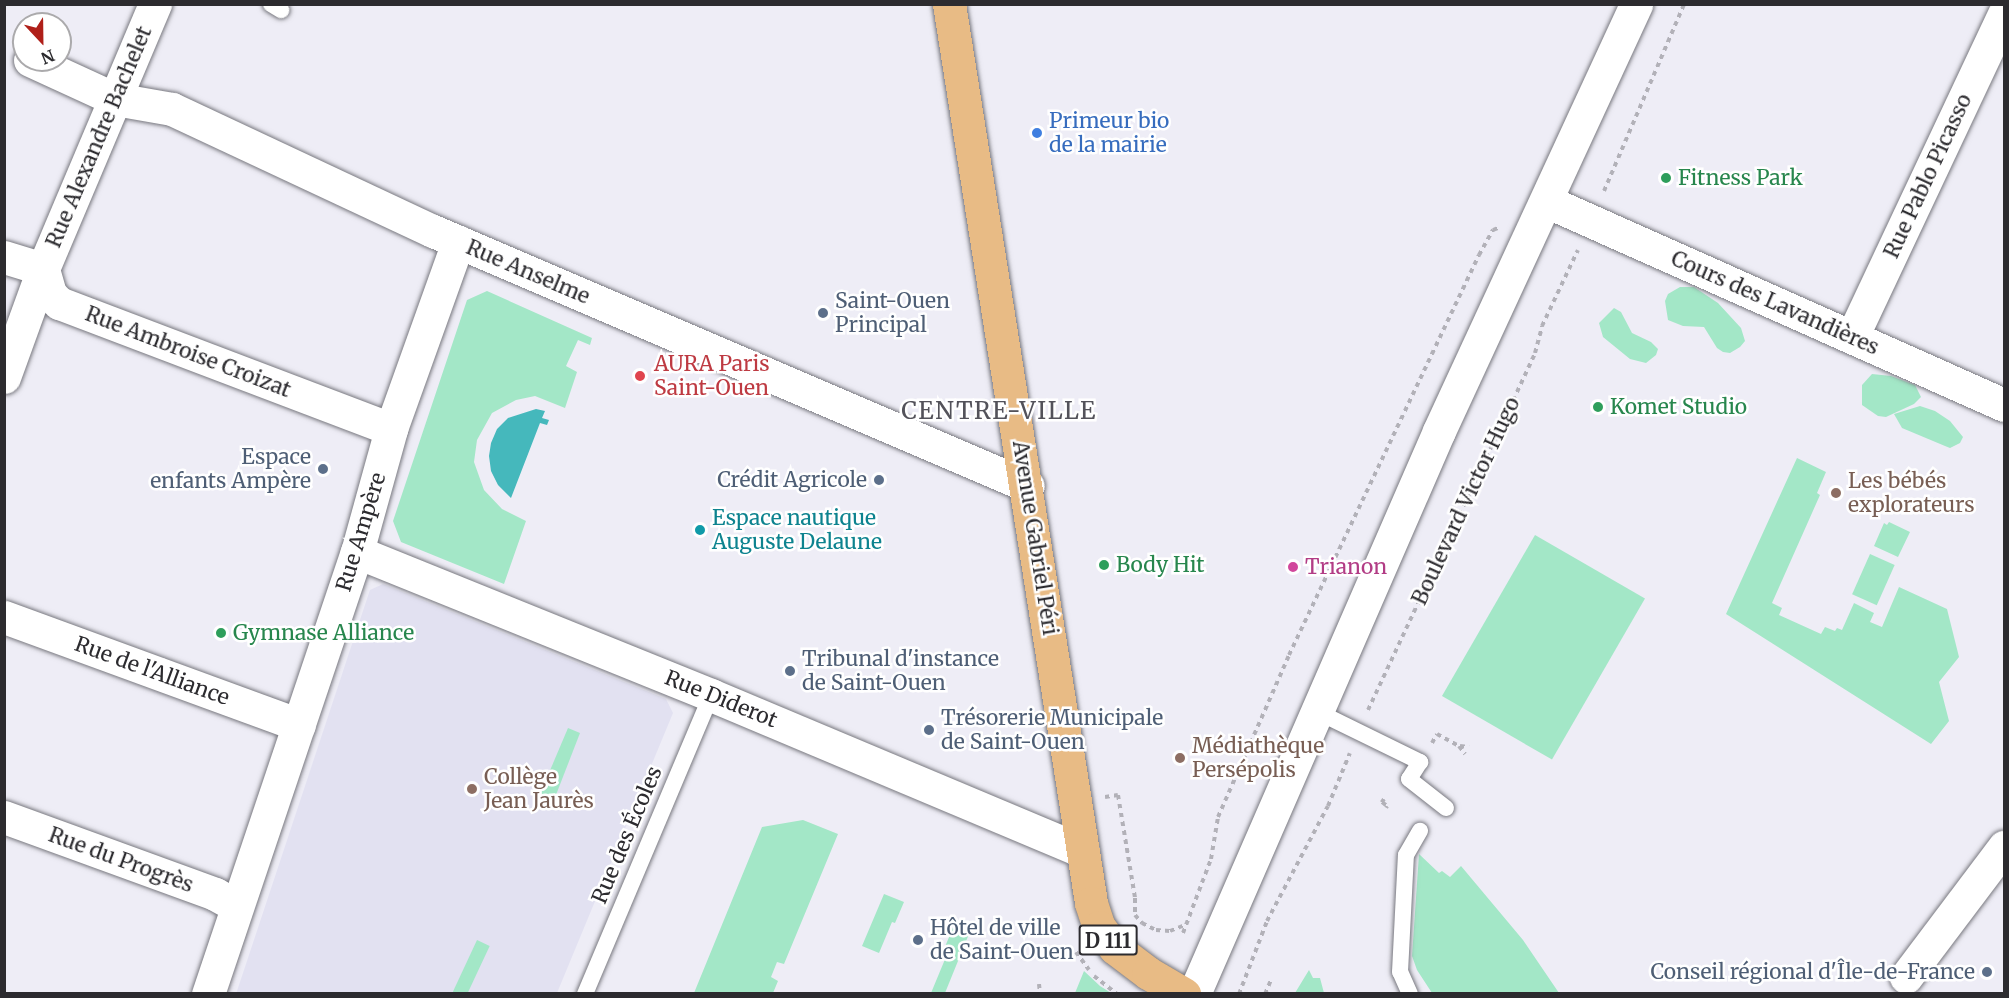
<!DOCTYPE html>
<html>
<head>
<meta charset="utf-8">
<style>
	body { margin:0 }
	#map { position:relative; width:2009px; height:998px; overflow:hidden; background:#eeedf6; font-family:Merriweather,serif }
	div>[style] { position:absolute }
	[style*='--x'] { left:calc(var(--x)*1px); top:calc(var(--y)*1px); width:calc(var(--w)*1px); rotate:calc(var(--a)*1deg) }
	.built>* { inset:0; background:#e2e1f1 }
	.green>* { inset:0; background:#a3e7c7; transform-origin:0 0 }
	.water>* { inset:0; background:#45b8bc }
	.path>* { height:4px; margin-top:-2px; transform-origin:0; background:repeating-linear-gradient(90deg,#b2b1b8 0 4.5px,transparent 0 9px) }
	.roads { filter:drop-shadow(0 0 2px #78787f) drop-shadow(0 0 2px #78787f) }
	.lane>* { height:16px; margin:-8px; padding:0 8px; transform-origin:8px; border-radius:8px; background:#fff }
	.street>* { height:33px; margin:-16.5px; padding:0 16.5px; transform-origin:16.5px; border-radius:16.5px; background:#fff }
	.secondary>* { height:33px; margin:-16.5px; padding:0 16.5px; transform-origin:16.5px; border-radius:16.5px; background:#fff }
	.primary>* { height:33px; margin:-16.5px; padding:0 16.5px; transform-origin:16.5px; border-radius:16.5px; background:#e8bb85 }
	.dots>* { width:16px; height:16px; translate:-50% -50%; box-sizing:border-box; border:3px solid #fff; border-radius:50% }
	span { translate:-50% -50%; white-space:nowrap; text-align:center; line-height:1.15; -webkit-text-stroke:5px #fff; paint-order:stroke }
	.shield-label span { padding:2px 4px; background:#fff; border:2px solid; border-radius:4px; -webkit-text-stroke-width:0 }
	.shield-label { font-size:20px; color:#2c2b2f; font-weight:700 }
	.shop-label { font-size:21px; color:#366cbe }
	.left { translate:0 -50%; text-align:left }
	.street-label { font-size:21px; color:#2c2b2f }
	.leisure-label { font-size:21px; color:#27864d }
	.service-label { font-size:21px; color:#4e5e75 }
	.right { translate:-100% -50%; text-align:right }
	.health-label { font-size:21px; color:#be3a42 }
	.education-label { font-size:21px; color:#785e54 }
	.culture-label { font-size:21px; color:#0d838f }
	.hotel-label { font-size:21px; color:#b23c85 }
	.quarter-label { font-size:24px; color:#53525a; letter-spacing:1.5px }
	.frame { position:absolute; inset:0; border:6px solid #2c2b2f; pointer-events:none }
	.north { position:absolute; left:12px; top:12px; width:60px; height:60px; box-sizing:border-box; background:#fff; border:2px solid #abaaac; border-radius:50%; rotate:158deg; font-size:16px; font-weight:700; line-height:24px; text-align:center; color:#2c2b2f }
	.north::after { content:''; display:block; margin:auto; width:21px; height:27px; background:#af1f19; clip-path:polygon(50% 0,100% 100%,50% 72%,0 100%) }
</style>
</head>
<body>
<div id="map">
	<div class="built">
		<div style="clip-path:polygon(383px 584px,666px 699px,673px 713px,557px 993px,236px 994px,370px 590px)"></div>
	</div>
	<div class="green">
		<div style="clip-path:polygon(1680px 287px,1694px 287px,1718px 303px,1741px 328px,1745px 341px,1740px 347px,1730px 353px,1723px 352px,1717px 348px,1704px 327px,1683px 326px,1668px 320px,1665px 301px,1668px 294px)"></div>
		<div style="clip-path:polygon(487px 291px,592px 338px,590px 345px,578px 340px,566px 366px,577px 372px,565px 408px,535px 396px,516px 400px,492px 413px,477px 440px,474px 462px,484px 490px,502px 509px,526px 521px,504px 584px,401px 542px,393px 521px,467px 300px)"></div>
		<div style="clip-path:polygon(1614px 308px,1621px 312px,1632px 333px,1651px 342px,1658px 349px,1656px 355px,1646px 363px,1630px 359px,1603px 337px,1599px 323px)"></div>
		<div style="clip-path:polygon(1872px 374px,1891px 376px,1915px 385px,1921px 397px,1914px 404px,1886px 417px,1878px 416px,1862px 405px,1862px 385px)"></div>
		<div style="clip-path:polygon(1920px 406px,1935px 411px,1950px 421px,1963px 437px,1960px 443px,1950px 448px,1945px 446px,1902px 428px,1894px 414px)"></div>
		<div style="clip-path:polygon(1797px 458px,1826px 472px,1817px 493px,1820px 495px,1772px 603px,1782px 608px,1779px 615px,1821px 634px,1825px 627px,1835px 631px,1837px 628px,1842px 630px,1854px 603px,1874px 613px,1870px 622px,1882px 627px,1899px 587px,1947px 609px,1959px 657px,1939px 682px,1949px 721px,1931px 744px,1726px 614px)"></div>
		<div style="clip-path:polygon(1889px 522px,1910px 532px,1898px 557px,1874px 546px,1884px 523px,1887px 525px)"></div>
		<div style="left:1535px;top:535px;width:127px;height:186px;rotate:30deg"></div>
		<div style="left:1870px;top:554px;width:27px;height:44px;rotate:24deg"></div>
		<div style="clip-path:polygon(568px 728px,580px 733px,554px 800px,540px 794px)"></div>
		<div style="clip-path:polygon(803px 820px,838px 834px,784px 964px,777px 962px,771px 977px,778px 981px,773px 993px,694px 993px,762px 827px)"></div>
		<div style="clip-path:polygon(1419px 854px,1439px 873px,1442px 871px,1450px 877px,1461px 866px,1523px 940px,1559px 993px,1432px 993px,1417px 970px,1412px 956px)"></div>
		<div style="clip-path:polygon(884px 894px,904px 902px,895px 923px,892px 922px,879px 953px,862px 946px)"></div>
		<div style="clip-path:polygon(955px 923px,971px 929px,945px 993px,931px 993px,948px 952px,944px 949px)"></div>
		<div style="left:477px;top:940px;width:14px;height:57px;rotate:25deg"></div>
		<div style="clip-path:polygon(1309px 970px,1313px 978px,1320px 978px,1324px 993px,1295px 993px)"></div>
		<div style="clip-path:polygon(1084px 971px,1100px 986px,1111px 993px,1075px 993px)"></div>
	</div>
	<div class="water">
		<div style="clip-path:polygon(536px 409px,545px 411px,542px 418px,549px 420px,547px 425px,540px 423px,511px 498px,498px 485px,491px 471px,489px 456px,491px 443px,497px 429px,508px 418px)"></div>
	</div>
	<div class="path">
		<div style="--x:1604;--y:191;--w:203;--a:-66.8"></div>
		<div style="--x:1368;--y:710;--w:394;--a:-64.9"></div>
		<div style="--x:1535;--y:353;--w:28;--a:-75"></div>
		<div style="--x:1542;--y:326;--w:84;--a:-64.7"></div>
		<div style="--x:1432;--y:743;--w:10;--a:-61"></div>
		<div style="--x:1437;--y:734;--w:25;--a:29"></div>
		<div style="--x:1459;--y:746;--w:10;--a:53"></div>
		<div style="--x:1460;--y:746;--w:9;--a:6"></div>
		<div style="--x:1105;--y:797;--w:13;--a:-9"></div>
		<div style="--x:1118;--y:795;--w:104;--a:80.6"></div>
		<div style="--x:1135;--y:898;--w:17;--a:90"></div>
		<div style="--x:1135;--y:915;--w:11;--a:49"></div>
		<div style="--x:1142;--y:923;--w:16;--a:27"></div>
		<div style="--x:1156;--y:930;--w:14;--a:4"></div>
		<div style="--x:1170;--y:931;--w:16;--a:-22"></div>
		<div style="--x:1384;--y:799;--w:4;--a:124"></div>
		<div style="--x:1382;--y:802;--w:6;--a:39"></div>
		<div style="--x:1387;--y:806;--w:2;--a:117"></div>
		<div style="--x:1183;--y:933;--w:79;--a:-69.3"></div>
		<div style="--x:1211;--y:859;--w:43;--a:-80.5"></div>
		<div style="--x:1218;--y:817;--w:177;--a:-66.3"></div>
		<div style="--x:1289;--y:655;--w:443;--a:-64.6"></div>
		<div style="--x:1479;--y:255;--w:29;--a:-61"></div>
		<div style="--x:1493;--y:230;--w:5;--a:-22"></div>
		<div style="--x:1076;--y:952;--w:22;--a:54"></div>
		<div style="--x:1094;--y:976;--w:29;--a:38"></div>
		<div style="--x:1039;--y:984;--w:10;--a:84"></div>
		<div style="--x:1239;--y:994;--w:78;--a:-69"></div>
		<div style="--x:1267;--y:921;--w:130;--a:-62.1"></div>
		<div style="--x:1328;--y:806;--w:57;--a:-67.5"></div>
		<div style="--x:1265;--y:994;--w:15;--a:-67"></div>
	</div>
	<div class="roads">
		<div class="lane">
			<div style="--x:271;--y:4;--w:12;--a:31"></div>
			<div style="--x:1318;--y:712;--w:114;--a:26.1"></div>
			<div style="--x:1420;--y:762;--w:20;--a:123"></div>
			<div style="--x:1409;--y:779;--w:47;--a:38.1"></div>
			<div style="--x:585;--y:994;--w:324;--a:-67.1"></div>
			<div style="--x:1410;--y:994;--w:24;--a:-114"></div>
			<div style="--x:1400;--y:972;--w:117;--a:-87.1"></div>
			<div style="--x:1406;--y:855;--w:28;--a:-60"></div>
		</div>
		<div class="street">
			<div style="--x:30;--y:60;--w:94;--a:24.6"></div>
			<div style="--x:115;--y:99;--w:58;--a:10"></div>
			<div style="--x:172;--y:109;--w:288;--a:25.1"></div>
			<div style="--x:433;--y:231;--w:647;--a:23.2"></div>
			<div style="--x:1546;--y:201;--w:501;--a:24.01"></div>
			<div style="--x:4;--y:257;--w:41;--a:17.1"></div>
			<div style="--x:43;--y:269;--w:26;--a:74"></div>
			<div style="--x:50;--y:294;--w:13;--a:45"></div>
			<div style="--x:59;--y:303;--w:355;--a:20.8"></div>
			<div style="--x:1852;--y:337;--w:357;--a:-64.8"></div>
			<div style="--x:4;--y:377;--w:115;--a:-70.1"></div>
			<div style="--x:43;--y:269;--w:288;--a:-67.1"></div>
			<div style="--x:357;--y:552;--w:382;--a:22"></div>
			<div style="--x:711;--y:695;--w:403;--a:22.8"></div>
			<div style="--x:4;--y:617;--w:314;--a:20.1"></div>
			<div style="--x:4;--y:817;--w:225;--a:20"></div>
			<div style="--x:215;--y:894;--w:25;--a:29"></div>
			<div style="--x:1906;--y:977;--w:163;--a:-53"></div>
			<div style="--x:208;--y:994;--w:466;--a:-71.4"></div>
			<div style="--x:357;--y:552;--w:128;--a:-74.5"></div>
			<div style="--x:391;--y:429;--w:199;--a:-70.3"></div>
		</div>
		<div class="secondary">
			<div style="--x:1194;--y:994;--w:614;--a:-66.48"></div>
			<div style="--x:1439;--y:431;--w:470;--a:-65.2"></div>
		</div>
		<div class="primary">
			<div style="--x:949;--y:4;--w:910;--a:81.02"></div>
			<div style="--x:1091;--y:903;--w:25;--a:72"></div>
			<div style="--x:1099;--y:927;--w:26;--a:53"></div>
			<div style="--x:1115;--y:948;--w:41;--a:37.1"></div>
			<div style="--x:1148;--y:973;--w:42;--a:30.3"></div>
		</div>
	</div>
	<div class="dots">
		<div style="left:1037px;top:133px;background:#3f7fe0"></div>
		<div style="left:1666px;top:178px;background:#2e9e5b"></div>
		<div style="left:823px;top:313px;background:#5c6f8a"></div>
		<div style="left:640px;top:376px;background:#e0444e"></div>
		<div style="left:1598px;top:407px;background:#2e9e5b"></div>
		<div style="left:323px;top:469px;background:#5c6f8a"></div>
		<div style="left:879px;top:480px;background:#5c6f8a"></div>
		<div style="left:1836px;top:493px;background:#8d6e63"></div>
		<div style="left:700px;top:530px;background:#0f9aa8"></div>
		<div style="left:1104px;top:565px;background:#2e9e5b"></div>
		<div style="left:1293px;top:567px;background:#d1479c"></div>
		<div style="left:221px;top:633px;background:#2e9e5b"></div>
		<div style="left:790px;top:671px;background:#5c6f8a"></div>
		<div style="left:929px;top:730px;background:#5c6f8a"></div>
		<div style="left:1180px;top:758px;background:#8d6e63"></div>
		<div style="left:472px;top:789px;background:#8d6e63"></div>
		<div style="left:918px;top:940px;background:#5c6f8a"></div>
		<div style="left:1987px;top:972px;background:#5c6f8a"></div>
	</div>
	<div class="shield-label">
		<span style="left:1108px;top:940px">D 111</span>
	</div>
	<div class="shop-label">
		<span class="left" style="left:1049px;top:133px">Primeur bio<br>de la mairie</span>
	</div>
	<div class="street-label">
		<span style="left:99px;top:137px;rotate:-67deg">Rue Alexandre Bachelet</span>
		<span style="left:1928px;top:176px;rotate:-65deg">Rue Pablo Picasso</span>
		<span style="left:528px;top:272px;rotate:23deg">Rue Anselme</span>
		<span style="left:1775px;top:303px;rotate:24deg">Cours des Lavandières</span>
		<span style="left:188px;top:352px;rotate:21deg">Rue Ambroise Croizat</span>
		<span style="left:1466px;top:501px;rotate:-65deg">Boulevard Victor Hugo</span>
		<span style="left:361px;top:532px;rotate:-73deg">Rue Ampère</span>
		<span style="left:1035px;top:538px;rotate:81deg">Avenue Gabriel Péri</span>
		<span style="left:152px;top:671px;rotate:20deg">Rue de l'Alliance</span>
		<span style="left:721px;top:699px;rotate:22deg">Rue Diderot</span>
		<span style="left:627px;top:835px;rotate:-67deg">Rue des Écoles</span>
		<span style="left:121px;top:860px;rotate:20deg">Rue du Progrès</span>
	</div>
	<div class="leisure-label">
		<span class="left" style="left:1678px;top:178px">Fitness Park</span>
		<span class="left" style="left:1610px;top:407px">Komet Studio</span>
		<span class="left" style="left:1116px;top:565px">Body Hit</span>
		<span class="left" style="left:233px;top:633px">Gymnase Alliance</span>
	</div>
	<div class="service-label">
		<span class="left" style="left:835px;top:313px">Saint-Ouen<br>Principal</span>
		<span class="right" style="left:311px;top:469px">Espace<br>enfants Ampère</span>
		<span class="right" style="left:867px;top:480px">Crédit Agricole</span>
		<span class="left" style="left:802px;top:671px">Tribunal d'instance<br>de Saint-Ouen</span>
		<span class="left" style="left:941px;top:730px">Trésorerie Municipale<br>de Saint-Ouen</span>
		<span class="left" style="left:930px;top:940px">Hôtel de ville<br>de Saint-Ouen</span>
		<span class="right" style="left:1975px;top:972px">Conseil régional d'Île-de-France</span>
	</div>
	<div class="health-label">
		<span class="left" style="left:654px;top:376px">AURA Paris<br>Saint-Ouen</span>
	</div>
	<div class="education-label">
		<span class="left" style="left:1848px;top:493px">Les bébés<br>explorateurs</span>
		<span class="left" style="left:1192px;top:758px">Médiathèque<br>Persépolis</span>
		<span class="left" style="left:484px;top:789px">Collège<br>Jean Jaurès</span>
	</div>
	<div class="culture-label">
		<span class="left" style="left:712px;top:530px">Espace nautique<br>Auguste Delaune</span>
	</div>
	<div class="hotel-label">
		<span class="left" style="left:1305px;top:567px">Trianon</span>
	</div>
	<div class="quarter-label">
		<span style="left:999px;top:411px">CENTRE-VILLE</span>
	</div>
	<div class="frame"></div>
	<div class="north">N</div>
</div>
</body>
</html>
